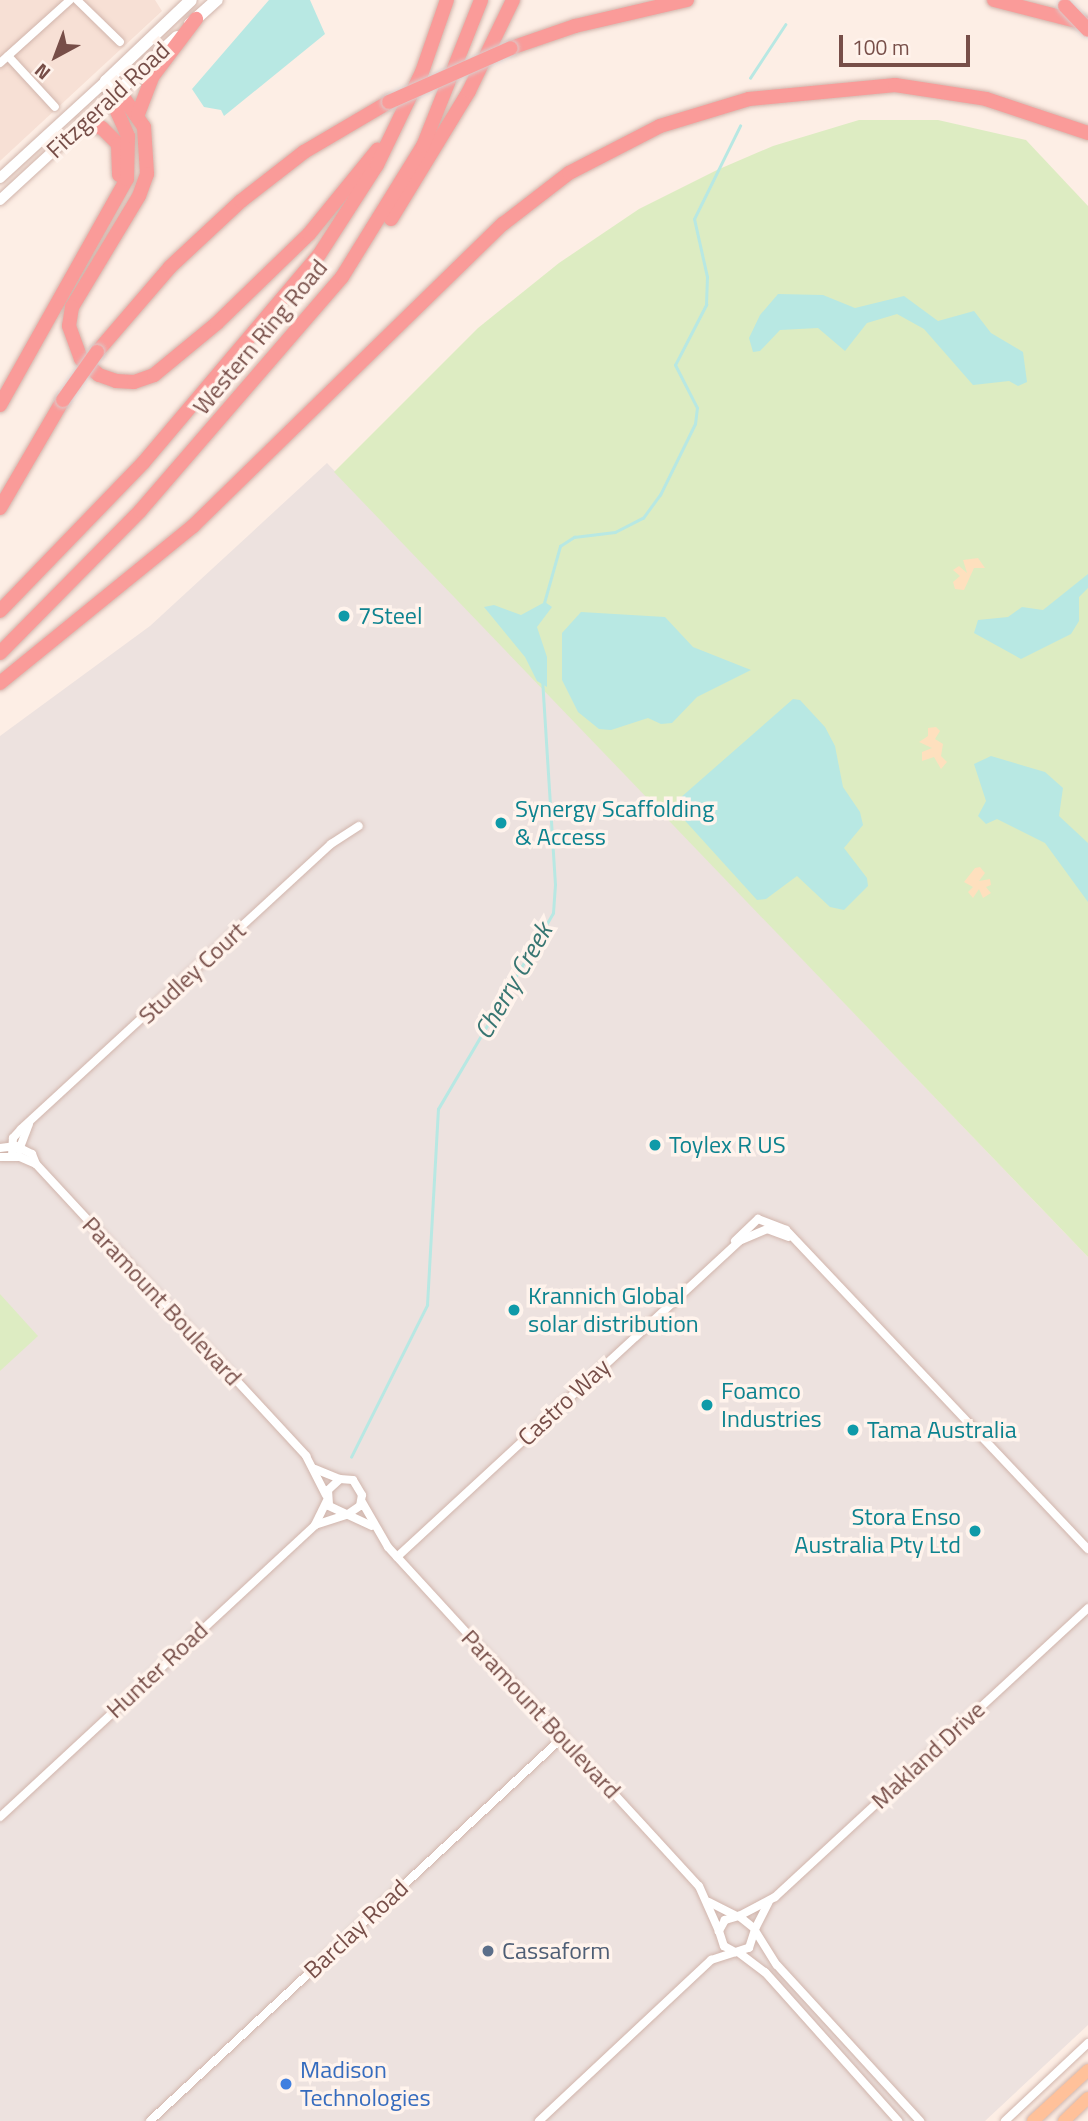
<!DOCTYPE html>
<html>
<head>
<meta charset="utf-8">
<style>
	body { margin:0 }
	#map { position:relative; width:1088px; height:2121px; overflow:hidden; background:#fdeee5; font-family:"Titillium Web",sans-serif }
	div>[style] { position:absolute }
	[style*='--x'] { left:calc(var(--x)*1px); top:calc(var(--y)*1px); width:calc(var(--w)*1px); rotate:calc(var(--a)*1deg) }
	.residential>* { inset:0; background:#f7e0d5 }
	.industrial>* { inset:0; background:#ede2df }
	.green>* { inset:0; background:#ddecc2 }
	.sand>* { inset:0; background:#fee0be }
	.water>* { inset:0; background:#b8e8e3 }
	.stream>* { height:2.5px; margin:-1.25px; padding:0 1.25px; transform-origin:1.25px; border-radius:1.25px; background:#b8e8e3 }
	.roads { filter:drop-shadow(0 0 2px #d1b5ac) drop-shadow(0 0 2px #d1b5ac) }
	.minor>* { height:8px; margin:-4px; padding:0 4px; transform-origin:4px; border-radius:4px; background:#fff }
	.tertiary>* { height:10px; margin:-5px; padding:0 5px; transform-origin:5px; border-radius:5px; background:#fff }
	.secondary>* { height:12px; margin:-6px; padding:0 6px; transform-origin:6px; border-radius:6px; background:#fff }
	.primary>* { height:12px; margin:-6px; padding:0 6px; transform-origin:6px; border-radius:6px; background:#ffc19a }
	.motorway>* { height:14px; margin:-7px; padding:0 7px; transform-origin:7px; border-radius:7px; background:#fa9b99 }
	.bridges { filter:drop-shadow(0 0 2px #d9cdcc) drop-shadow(0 0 2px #d9cdcc) }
	.motorway-bridge>* { height:14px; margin:-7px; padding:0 7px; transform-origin:7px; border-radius:7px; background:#fa9b99 }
	.dots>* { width:19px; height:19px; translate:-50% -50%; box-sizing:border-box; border:4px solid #fff3ec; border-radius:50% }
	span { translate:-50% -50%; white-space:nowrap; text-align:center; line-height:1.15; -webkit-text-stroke:7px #fff3ec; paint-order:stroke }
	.street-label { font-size:24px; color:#774e48 }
	.culture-label { font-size:24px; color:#0d838f }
	.left { translate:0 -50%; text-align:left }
	.right { translate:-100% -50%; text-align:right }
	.service-label { font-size:24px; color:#4e5e75 }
	.shop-label { font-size:24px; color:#366cbe }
	.water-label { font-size:26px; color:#387672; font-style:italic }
	.north { position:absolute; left:21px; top:21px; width:70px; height:70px; -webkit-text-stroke:5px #fff3ec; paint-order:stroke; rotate:221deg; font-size:19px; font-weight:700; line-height:28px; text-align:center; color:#774e48 }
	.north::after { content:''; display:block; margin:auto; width:24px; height:32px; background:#774e48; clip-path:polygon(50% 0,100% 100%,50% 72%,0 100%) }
	.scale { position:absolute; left:839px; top:35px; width:131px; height:32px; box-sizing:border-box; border:4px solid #774e48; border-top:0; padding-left:9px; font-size:21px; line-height:24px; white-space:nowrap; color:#774e48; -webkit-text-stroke:5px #fff3ec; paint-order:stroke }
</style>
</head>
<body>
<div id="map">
	<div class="residential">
		<div style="clip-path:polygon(0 0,155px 0,162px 11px,0 161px)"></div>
	</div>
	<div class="industrial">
		<div style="clip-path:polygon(327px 463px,1088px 1257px,1088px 2025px,985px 2121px,0 2121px,0 736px,150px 626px)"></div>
	</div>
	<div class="green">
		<div style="clip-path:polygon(859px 120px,938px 120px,1026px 140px,1088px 206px,1088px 1257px,334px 472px,478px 328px,559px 263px,639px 209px,717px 170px,773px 146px)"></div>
		<div style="clip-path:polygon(0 1294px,38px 1336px,0 1371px)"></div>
	</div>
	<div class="sand">
		<div style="clip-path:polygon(978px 558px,985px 568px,974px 568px,964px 590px,955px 589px,953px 582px,960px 576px,953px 570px,959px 566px,967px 573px,963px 560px)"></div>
		<div style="clip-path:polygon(936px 727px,940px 731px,935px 739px,943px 744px,941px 756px,947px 762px,941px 769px,934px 757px,922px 761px,922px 752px,932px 748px,919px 742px,928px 736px,928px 728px)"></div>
		<div style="clip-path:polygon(980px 867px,985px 873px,979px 881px,990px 879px,991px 885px,986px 887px,991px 893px,983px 898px,979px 889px,973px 898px,968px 892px,973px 887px,964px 882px,975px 868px)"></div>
	</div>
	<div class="water">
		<div style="clip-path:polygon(269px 0,310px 0,325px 34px,224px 116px,221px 110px,204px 107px,192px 89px)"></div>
		<div style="clip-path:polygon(778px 294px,823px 295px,855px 308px,904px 296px,938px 321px,974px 311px,991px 333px,1023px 352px,1027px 382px,1018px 386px,1009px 381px,973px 385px,924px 329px,897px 314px,867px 323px,845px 351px,818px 328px,780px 330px,760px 351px,753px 352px,749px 338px,760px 315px)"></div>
		<div style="clip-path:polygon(1088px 574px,1088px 588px,1079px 597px,1079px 621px,1071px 634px,1021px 659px,974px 633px,978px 620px,1008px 617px,1022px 607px,1043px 610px)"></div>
		<div style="clip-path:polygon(545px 602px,552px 607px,537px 627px,547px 657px,547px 687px,537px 681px,525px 657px,484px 607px,494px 605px,521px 615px)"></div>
		<div style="clip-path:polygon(581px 612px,665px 617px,693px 647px,751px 670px,697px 697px,672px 723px,661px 724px,648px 718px,611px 730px,599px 729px,578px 712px,562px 680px,562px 633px)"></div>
		<div style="clip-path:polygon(793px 699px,800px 700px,825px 727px,835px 746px,843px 787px,860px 812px,863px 825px,844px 848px,867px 878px,868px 886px,844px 910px,830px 907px,797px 876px,766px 899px,757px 900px,678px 813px,679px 799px)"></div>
		<div style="clip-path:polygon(991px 756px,1045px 772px,1063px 788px,1059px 816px,1088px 843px,1088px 902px,1045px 843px,997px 819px,986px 824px,978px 816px,986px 801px,974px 764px)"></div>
	</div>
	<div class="stream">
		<div style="--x:750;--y:78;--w:64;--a:-56.6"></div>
		<div style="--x:544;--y:603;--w:59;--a:-74.3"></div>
		<div style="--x:560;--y:546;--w:17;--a:-33"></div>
		<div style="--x:574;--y:537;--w:41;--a:-7"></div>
		<div style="--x:615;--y:532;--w:31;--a:-27"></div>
		<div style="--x:643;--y:518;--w:29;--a:-54"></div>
		<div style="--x:660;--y:495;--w:79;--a:-63.8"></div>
		<div style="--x:695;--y:424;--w:16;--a:-83"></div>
		<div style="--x:697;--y:408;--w:48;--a:-117.1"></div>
		<div style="--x:675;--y:365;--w:68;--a:-62.7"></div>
		<div style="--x:706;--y:305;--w:28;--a:-88"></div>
		<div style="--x:707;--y:277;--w:59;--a:-102.6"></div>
		<div style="--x:694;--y:219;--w:104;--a:-63.7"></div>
		<div style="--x:351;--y:1457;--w:170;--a:-63.4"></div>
		<div style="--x:427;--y:1305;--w:196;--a:-86.8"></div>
		<div style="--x:438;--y:1109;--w:227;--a:-59.6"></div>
		<div style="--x:553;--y:913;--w:28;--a:-86"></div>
		<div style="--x:555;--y:885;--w:204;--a:-93.6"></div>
	</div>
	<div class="roads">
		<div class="minor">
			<div style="--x:77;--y:0;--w:60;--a:44.3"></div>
			<div style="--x:8;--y:56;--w:69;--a:47.3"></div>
			<div style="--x:0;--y:63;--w:94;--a:-42"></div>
			<div style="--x:0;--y:1148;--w:16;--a:-7"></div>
			<div style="--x:16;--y:1146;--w:18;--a:27"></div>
			<div style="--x:32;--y:1154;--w:11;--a:68"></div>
			<div style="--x:36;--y:1164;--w:398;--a:47.2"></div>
			<div style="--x:306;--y:1456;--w:44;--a:62.9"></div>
			<div style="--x:19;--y:1150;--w:28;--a:-69"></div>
			<div style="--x:12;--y:1156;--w:18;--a:-87"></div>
			<div style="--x:13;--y:1138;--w:12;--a:-48"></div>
			<div style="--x:21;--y:1129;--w:421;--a:-42.6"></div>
			<div style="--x:331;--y:844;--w:33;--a:-33"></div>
			<div style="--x:0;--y:1157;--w:20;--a:0"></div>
			<div style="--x:20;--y:1157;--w:17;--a:24"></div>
			<div style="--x:735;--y:1241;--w:32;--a:-44"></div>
			<div style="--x:758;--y:1219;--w:30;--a:21"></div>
			<div style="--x:786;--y:1230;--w:439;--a:46.6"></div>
			<div style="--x:315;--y:1469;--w:27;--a:22"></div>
			<div style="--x:362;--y:1502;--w:52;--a:60"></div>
			<div style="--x:388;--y:1547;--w:460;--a:47.5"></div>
			<div style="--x:699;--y:1886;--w:49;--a:66"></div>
			<div style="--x:348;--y:1514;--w:14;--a:-34"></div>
			<div style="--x:360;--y:1506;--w:11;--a:-80"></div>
			<div style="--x:362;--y:1495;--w:17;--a:-121"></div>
			<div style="--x:353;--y:1480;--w:13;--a:-176"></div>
			<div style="--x:340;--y:1479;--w:16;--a:137"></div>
			<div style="--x:328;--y:1490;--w:16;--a:86"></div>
			<div style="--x:329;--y:1506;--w:47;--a:24.9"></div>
			<div style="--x:315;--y:1525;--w:32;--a:-18"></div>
			<div style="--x:397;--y:1557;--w:466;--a:-42.7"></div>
			<div style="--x:739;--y:1241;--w:30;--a:-23"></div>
			<div style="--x:767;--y:1229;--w:23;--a:20"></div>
			<div style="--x:0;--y:1817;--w:430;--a:-42.8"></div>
			<div style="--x:315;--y:1525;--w:28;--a:-64"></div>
			<div style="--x:709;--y:1902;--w:30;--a:27"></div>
			<div style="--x:739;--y:1916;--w:41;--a:-27.8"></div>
			<div style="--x:775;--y:1897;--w:426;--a:-42.7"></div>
			<div style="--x:755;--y:1929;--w:30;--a:-63"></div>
			<div style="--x:756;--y:1932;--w:39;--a:58"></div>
			<div style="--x:777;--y:1965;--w:212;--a:47.5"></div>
			<div style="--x:738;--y:1952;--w:34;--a:37"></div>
			<div style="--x:765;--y:1972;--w:200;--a:48.2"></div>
			<div style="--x:150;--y:2121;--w:564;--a:-42.92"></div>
			<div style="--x:539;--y:2121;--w:236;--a:-43.1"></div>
			<div style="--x:711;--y:1960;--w:40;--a:-18"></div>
			<div style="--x:749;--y:1948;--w:20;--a:-72"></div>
			<div style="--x:755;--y:1929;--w:21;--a:-141"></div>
			<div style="--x:739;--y:1916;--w:15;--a:164"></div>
			<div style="--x:725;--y:1920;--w:13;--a:119"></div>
			<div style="--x:719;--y:1931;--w:16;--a:72"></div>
			<div style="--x:724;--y:1946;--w:13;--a:29"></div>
			<div style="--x:1005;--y:2121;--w:114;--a:-43.2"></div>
		</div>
		<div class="tertiary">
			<div style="--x:0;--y:178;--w:144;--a:-42.5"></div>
			<div style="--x:0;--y:200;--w:151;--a:-42.6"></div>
		</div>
		<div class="secondary">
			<div style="--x:190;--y:24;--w:36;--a:-42"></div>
			<div style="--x:106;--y:81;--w:18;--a:74"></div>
			<div style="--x:111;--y:98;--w:90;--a:-42.7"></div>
			<div style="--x:106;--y:81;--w:117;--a:-43.6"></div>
		</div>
		<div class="primary">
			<div style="--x:1033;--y:2121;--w:75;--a:-42.8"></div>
			<div style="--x:1064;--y:2121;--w:33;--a:-44"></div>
		</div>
		<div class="motorway">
			<div style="--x:994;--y:0;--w:93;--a:14.3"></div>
			<div style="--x:511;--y:48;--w:68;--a:-19"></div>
			<div style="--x:575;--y:26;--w:115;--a:-13.1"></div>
			<div style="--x:119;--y:91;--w:44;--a:55.2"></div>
			<div style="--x:144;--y:127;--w:47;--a:86.3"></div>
			<div style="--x:147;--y:174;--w:23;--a:110"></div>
			<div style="--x:139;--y:196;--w:130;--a:121.1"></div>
			<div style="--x:72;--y:307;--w:19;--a:99"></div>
			<div style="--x:69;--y:326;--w:35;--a:70"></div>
			<div style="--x:81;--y:359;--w:24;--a:42"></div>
			<div style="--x:99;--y:375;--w:18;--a:19"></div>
			<div style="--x:116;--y:381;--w:18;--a:3"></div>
			<div style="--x:134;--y:382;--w:21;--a:-19"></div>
			<div style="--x:154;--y:375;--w:82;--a:-39.5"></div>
			<div style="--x:217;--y:323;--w:128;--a:-44.1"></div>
			<div style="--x:309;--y:234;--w:109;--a:-50.9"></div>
			<div style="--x:138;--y:114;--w:40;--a:-69"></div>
			<div style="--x:152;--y:77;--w:73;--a:-52.8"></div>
			<div style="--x:83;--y:124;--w:19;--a:12"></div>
			<div style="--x:102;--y:128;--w:23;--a:45"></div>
			<div style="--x:118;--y:144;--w:31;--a:88"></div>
			<div style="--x:391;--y:219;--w:150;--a:-58.6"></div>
			<div style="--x:469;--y:91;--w:101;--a:-64.2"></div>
			<div style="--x:97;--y:352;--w:112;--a:-49.3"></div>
			<div style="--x:170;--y:267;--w:97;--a:-42.9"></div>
			<div style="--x:241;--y:201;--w:80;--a:-37.9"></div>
			<div style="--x:304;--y:152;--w:99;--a:-30.5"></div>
			<div style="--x:0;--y:405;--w:259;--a:-60.7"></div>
			<div style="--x:127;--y:179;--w:43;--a:-88.7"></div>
			<div style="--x:128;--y:136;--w:42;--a:-114.1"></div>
			<div style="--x:0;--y:508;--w:125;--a:-59.7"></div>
			<div style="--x:0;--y:611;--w:206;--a:-46"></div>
			<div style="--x:143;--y:463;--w:272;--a:-49.8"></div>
			<div style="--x:319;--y:255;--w:107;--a:-57.2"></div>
			<div style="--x:377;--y:165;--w:103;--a:-64.2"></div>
			<div style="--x:422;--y:72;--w:76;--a:-70.9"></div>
			<div style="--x:0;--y:653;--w:199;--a:-45.4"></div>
			<div style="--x:140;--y:511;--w:309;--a:-49.2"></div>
			<div style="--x:342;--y:277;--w:154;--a:-58.3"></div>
			<div style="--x:423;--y:146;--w:157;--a:-68.3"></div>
			<div style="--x:0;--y:683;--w:249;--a:-39.1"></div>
			<div style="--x:193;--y:526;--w:433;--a:-44.3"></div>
			<div style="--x:503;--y:224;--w:83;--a:-37.7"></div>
			<div style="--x:569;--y:173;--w:102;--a:-27.3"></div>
			<div style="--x:660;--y:126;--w:93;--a:-16.9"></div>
			<div style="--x:749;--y:99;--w:147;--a:-5.5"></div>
			<div style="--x:895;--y:85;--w:92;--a:8.7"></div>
			<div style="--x:986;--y:99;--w:108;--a:18.4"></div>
		</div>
	</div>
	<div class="bridges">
		<div class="motorway-bridge">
			<div style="--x:1065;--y:6;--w:33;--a:46"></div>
			<div style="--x:389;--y:102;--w:133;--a:-23.9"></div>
			<div style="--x:63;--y:400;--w:59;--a:-54.7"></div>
		</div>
	</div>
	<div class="dots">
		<div style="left:344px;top:616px;background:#0f9aa8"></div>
		<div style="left:501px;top:823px;background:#0f9aa8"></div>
		<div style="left:655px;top:1145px;background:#0f9aa8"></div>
		<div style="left:514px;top:1310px;background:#0f9aa8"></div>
		<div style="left:707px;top:1405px;background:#0f9aa8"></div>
		<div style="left:853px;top:1430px;background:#0f9aa8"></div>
		<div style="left:975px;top:1531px;background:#0f9aa8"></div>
		<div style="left:488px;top:1951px;background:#5c6f8a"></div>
		<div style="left:286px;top:2084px;background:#3f7fe0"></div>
	</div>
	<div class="street-label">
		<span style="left:108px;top:100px;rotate:-43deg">Fitzgerald Road</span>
		<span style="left:260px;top:337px;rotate:-50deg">Western Ring Road</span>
		<span style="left:192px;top:973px;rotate:-43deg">Studley Court</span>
		<span style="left:162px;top:1301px;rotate:47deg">Paramount Boulevard</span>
		<span style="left:564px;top:1402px;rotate:-43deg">Castro Way</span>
		<span style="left:157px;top:1670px;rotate:-43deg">Hunter Road</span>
		<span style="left:541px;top:1714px;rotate:47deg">Paramount Boulevard</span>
		<span style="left:928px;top:1755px;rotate:-43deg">Makland Drive</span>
		<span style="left:356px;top:1929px;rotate:-43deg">Barclay Road</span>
	</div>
	<div class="culture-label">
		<span class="left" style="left:358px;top:616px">7Steel</span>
		<span class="left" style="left:515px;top:823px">Synergy Scaffolding<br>&amp; Access</span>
		<span class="left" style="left:669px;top:1145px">Toylex R US</span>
		<span class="left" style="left:528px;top:1310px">Krannich Global<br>solar distribution</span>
		<span class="left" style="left:721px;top:1405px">Foamco<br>Industries</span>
		<span class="left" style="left:867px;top:1430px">Tama Australia</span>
		<span class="right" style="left:961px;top:1531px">Stora Enso<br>Australia Pty Ltd</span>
	</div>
	<div class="service-label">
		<span class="left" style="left:502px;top:1951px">Cassaform</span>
	</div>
	<div class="shop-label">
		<span class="left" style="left:300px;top:2084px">Madison<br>Technologies</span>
	</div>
	<div class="water-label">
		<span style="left:513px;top:981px;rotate:-60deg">Cherry Creek</span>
	</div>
	<div class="north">N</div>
	<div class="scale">100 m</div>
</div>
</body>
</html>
